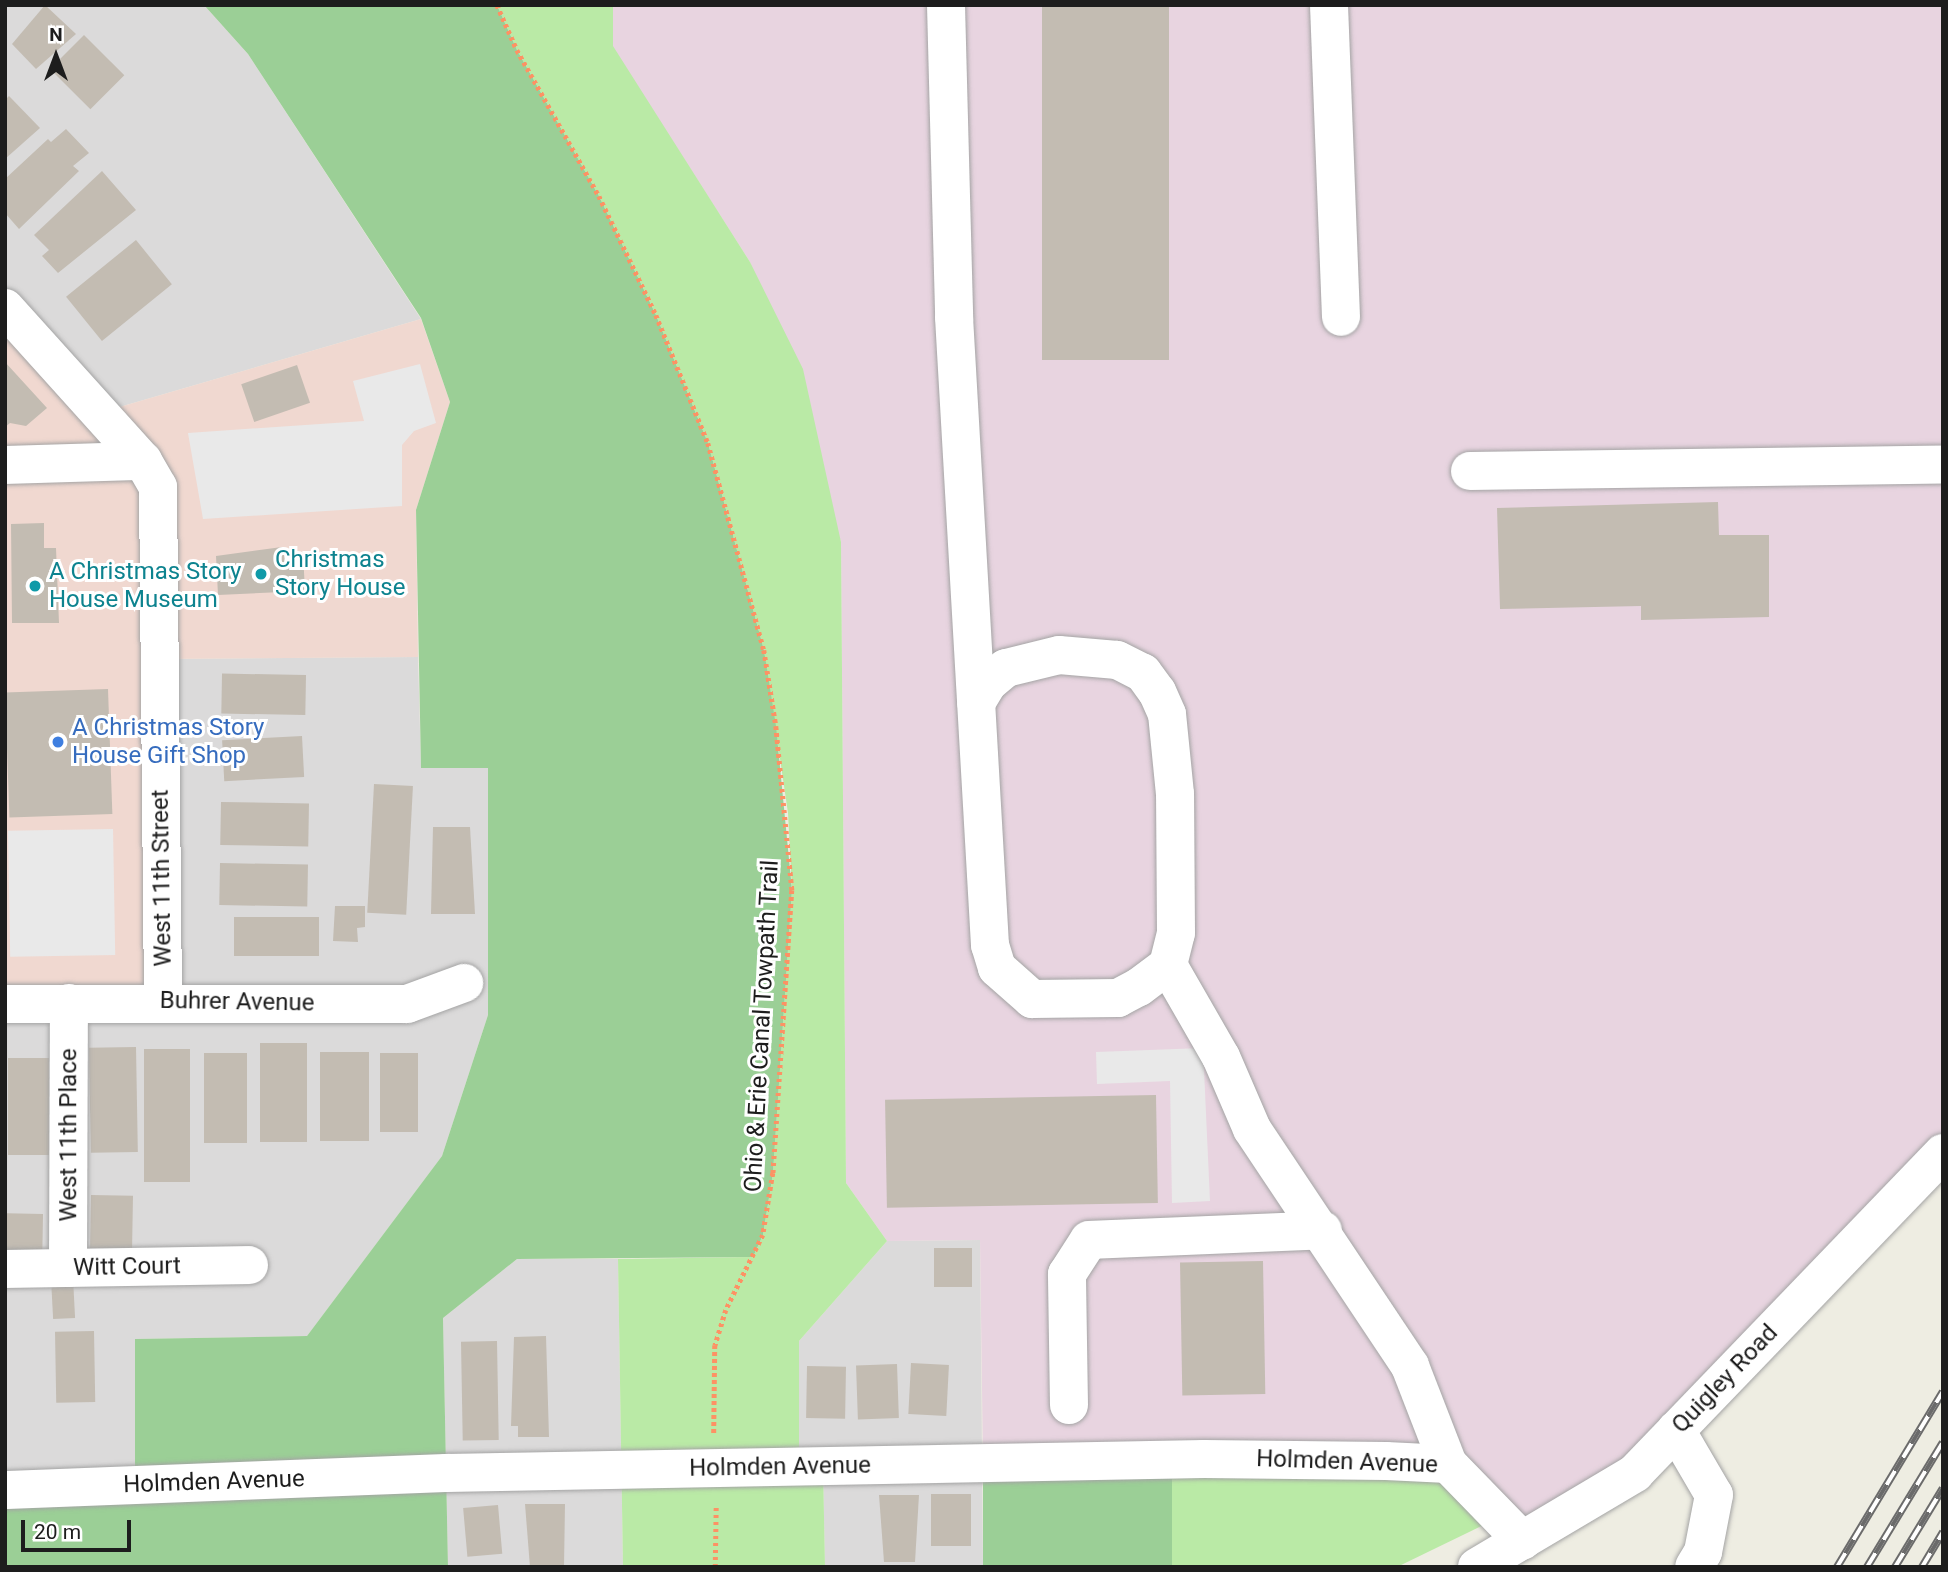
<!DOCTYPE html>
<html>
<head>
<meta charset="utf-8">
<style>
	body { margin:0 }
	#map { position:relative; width:1948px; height:1572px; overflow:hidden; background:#eeede2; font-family:Roboto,sans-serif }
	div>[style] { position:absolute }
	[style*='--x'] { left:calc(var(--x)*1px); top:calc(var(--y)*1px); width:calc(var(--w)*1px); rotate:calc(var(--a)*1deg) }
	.residential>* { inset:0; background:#dbdada }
	.commercial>* { inset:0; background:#f0d8d0 }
	.industrial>* { inset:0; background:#e8d4e0 }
	.grass>* { inset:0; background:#baeaa6 }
	.forest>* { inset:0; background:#9bcf96; transform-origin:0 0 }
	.parking>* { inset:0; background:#e9e9e9; transform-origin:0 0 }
	.building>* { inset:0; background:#c3bcb2; transform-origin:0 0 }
	.path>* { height:4.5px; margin-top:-2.25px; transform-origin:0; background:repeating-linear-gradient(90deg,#fd9264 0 3.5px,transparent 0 7px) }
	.roads { filter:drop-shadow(0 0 2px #a4a4a4) drop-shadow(0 0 2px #a4a4a4) }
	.minor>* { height:38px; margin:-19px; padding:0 19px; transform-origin:19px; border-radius:19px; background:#fff }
	.rail>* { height:8px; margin-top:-4px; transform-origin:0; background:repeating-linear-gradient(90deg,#fff 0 16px,#6b6b6b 0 32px); box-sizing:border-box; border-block:2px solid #6b6b6b }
	.dots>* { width:19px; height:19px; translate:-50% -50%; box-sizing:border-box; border:4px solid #fff; border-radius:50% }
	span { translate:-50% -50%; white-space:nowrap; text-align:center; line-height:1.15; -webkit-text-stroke:6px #fff; paint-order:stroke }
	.culture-label { font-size:24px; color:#0d838f }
	.left { translate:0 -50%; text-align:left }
	.shop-label { font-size:24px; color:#366cbe }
	.street-label { font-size:24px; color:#1d1d1d }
	.frame { position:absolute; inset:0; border:7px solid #1d1d1d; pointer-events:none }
	.north { position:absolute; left:21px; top:21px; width:70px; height:70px; -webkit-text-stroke:5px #fff; paint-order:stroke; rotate:0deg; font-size:19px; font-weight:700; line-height:28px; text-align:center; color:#1d1d1d }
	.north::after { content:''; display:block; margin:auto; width:24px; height:32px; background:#1d1d1d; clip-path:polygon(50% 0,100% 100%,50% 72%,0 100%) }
	.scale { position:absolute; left:21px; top:1520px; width:110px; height:32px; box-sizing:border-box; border:4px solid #1d1d1d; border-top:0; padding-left:9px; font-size:21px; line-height:24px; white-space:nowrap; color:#1d1d1d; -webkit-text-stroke:5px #fff; paint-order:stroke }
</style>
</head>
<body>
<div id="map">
	<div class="residential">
		<div style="clip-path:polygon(5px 5px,204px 5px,248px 54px,421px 319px,99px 413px,5px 308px)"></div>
		<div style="clip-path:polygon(418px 657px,421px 767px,488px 768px,488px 1015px,442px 1156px,307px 1336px,135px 1339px,136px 1485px,5px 1490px,5px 1004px,160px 659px)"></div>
		<div style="clip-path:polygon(980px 1240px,983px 1567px,825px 1567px,823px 1467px,799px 1466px,799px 1341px,887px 1241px)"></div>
		<div style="clip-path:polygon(517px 1259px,618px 1259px,623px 1567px,448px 1567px,443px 1318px)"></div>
	</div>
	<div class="commercial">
		<div style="clip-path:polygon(5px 308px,99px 413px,421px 319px,450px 402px,416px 510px,418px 657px,160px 659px,163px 1001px,5px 1004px)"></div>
	</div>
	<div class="industrial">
		<div style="clip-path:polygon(613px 5px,1943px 5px,1943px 1153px,1635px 1473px,1523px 1541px,1448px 1464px,983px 1463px,980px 1240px,887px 1241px,846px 1183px,841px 542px,750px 262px,612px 46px)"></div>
	</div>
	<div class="grass">
		<div style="clip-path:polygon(497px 5px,613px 5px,613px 46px,750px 262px,803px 369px,841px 542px,846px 1183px,887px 1241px,799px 1341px,799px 1466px,823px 1466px,825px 1567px,623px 1567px,618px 1259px,753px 1257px,763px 1235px,773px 1173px,792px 890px,788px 813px,764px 650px,708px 443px,656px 315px,599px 196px,517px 50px)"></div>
		<div style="clip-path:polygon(1172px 1459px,1448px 1464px,1500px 1517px,1397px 1567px,1172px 1567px)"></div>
	</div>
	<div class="forest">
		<div style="clip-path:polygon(204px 5px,497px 5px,517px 50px,599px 196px,656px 315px,708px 443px,764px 650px,776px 726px,792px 890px,773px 1173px,763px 1235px,753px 1257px,517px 1259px,443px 1318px,448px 1567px,5px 1567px,5px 1490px,135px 1485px,135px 1339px,307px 1336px,442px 1156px,488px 1015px,488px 768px,421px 768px,416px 510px,450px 402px,421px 318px,248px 54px)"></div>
		<div style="left:1172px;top:1459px;width:108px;height:189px;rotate:90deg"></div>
	</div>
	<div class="parking">
		<div style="clip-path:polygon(420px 364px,436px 423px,414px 431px,402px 445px,402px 506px,203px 519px,188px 433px,364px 421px,353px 381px)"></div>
		<div style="left:113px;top:829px;width:126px;height:105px;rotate:89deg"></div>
		<div style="clip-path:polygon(1203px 1048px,1210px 1201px,1172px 1203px,1170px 1081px,1097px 1084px,1096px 1052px)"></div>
	</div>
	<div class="building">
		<div style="clip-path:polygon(45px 5px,76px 34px,36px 69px,12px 44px)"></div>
		<div style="left:1042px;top:5px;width:127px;height:355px"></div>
		<div style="left:84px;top:35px;width:57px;height:48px;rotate:45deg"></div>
		<div style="clip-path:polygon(9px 96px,40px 128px,5px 159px,5px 100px)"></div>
		<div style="clip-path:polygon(66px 129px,89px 153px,73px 166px,79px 171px,19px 229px,5px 213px,5px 179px,48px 139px,51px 142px)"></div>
		<div style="clip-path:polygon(102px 171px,136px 210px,58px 273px,42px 256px,49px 250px,34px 235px)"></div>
		<div style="left:136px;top:240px;width:57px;height:90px;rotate:51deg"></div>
		<div style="clip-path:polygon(5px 362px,47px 408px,26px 426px,10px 423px,5px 427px)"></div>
		<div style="left:297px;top:365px;width:40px;height:59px;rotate:71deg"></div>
		<div style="clip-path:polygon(1718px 502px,1719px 535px,1769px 535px,1769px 617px,1641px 620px,1641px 606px,1500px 609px,1497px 508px)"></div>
		<div style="clip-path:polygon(44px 523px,44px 548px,56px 548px,59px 623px,12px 623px,11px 524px)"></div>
		<div style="clip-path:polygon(282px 547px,282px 554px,303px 553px,305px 591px,218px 595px,216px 556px)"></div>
		<div style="left:306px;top:675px;width:40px;height:84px;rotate:91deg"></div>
		<div style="left:108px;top:689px;width:125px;height:103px;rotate:88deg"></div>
		<div style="left:302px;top:736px;width:41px;height:80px;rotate:87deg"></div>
		<div style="left:374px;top:784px;width:39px;height:129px;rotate:3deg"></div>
		<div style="left:221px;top:802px;width:88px;height:43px;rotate:1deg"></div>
		<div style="clip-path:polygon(433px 827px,470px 827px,475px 914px,431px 914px)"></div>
		<div style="left:220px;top:863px;width:88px;height:42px;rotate:1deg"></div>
		<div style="clip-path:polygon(335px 906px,365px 906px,365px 927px,357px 928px,358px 942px,333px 941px)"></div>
		<div style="left:234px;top:917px;width:85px;height:39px"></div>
		<div style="left:260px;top:1043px;width:47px;height:99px"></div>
		<div style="left:136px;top:1047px;width:105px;height:47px;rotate:89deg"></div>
		<div style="left:144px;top:1049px;width:46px;height:133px"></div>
		<div style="left:320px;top:1052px;width:49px;height:89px"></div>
		<div style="left:204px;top:1053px;width:43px;height:90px"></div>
		<div style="left:380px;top:1053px;width:38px;height:79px"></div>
		<div style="left:8px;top:1058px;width:41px;height:97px"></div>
		<div style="left:1156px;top:1095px;width:108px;height:271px;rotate:89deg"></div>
		<div style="left:91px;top:1195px;width:42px;height:53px;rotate:1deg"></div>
		<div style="left:43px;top:1214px;width:46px;height:36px;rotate:91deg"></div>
		<div style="left:934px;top:1248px;width:38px;height:39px"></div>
		<div style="left:1263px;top:1261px;width:133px;height:83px;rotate:89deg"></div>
		<div style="left:73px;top:1278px;width:40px;height:22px;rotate:87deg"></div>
		<div style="left:94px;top:1331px;width:71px;height:39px;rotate:89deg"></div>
		<div style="clip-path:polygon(546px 1336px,549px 1437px,518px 1437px,518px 1426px,511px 1426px,514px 1337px)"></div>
		<div style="left:497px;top:1341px;width:99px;height:36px;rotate:89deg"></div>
		<div style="left:911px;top:1363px;width:38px;height:51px;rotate:3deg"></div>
		<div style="left:897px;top:1364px;width:54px;height:41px;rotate:88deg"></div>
		<div style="left:807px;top:1366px;width:39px;height:52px;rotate:1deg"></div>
		<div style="left:971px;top:1494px;width:52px;height:40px;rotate:90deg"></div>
		<div style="clip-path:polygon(879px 1495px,919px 1495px,915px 1562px,884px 1562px)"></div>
		<div style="clip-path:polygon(525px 1504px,565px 1504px,564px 1567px,530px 1567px)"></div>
		<div style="left:498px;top:1505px;width:49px;height:35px;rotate:85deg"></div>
	</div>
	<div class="path">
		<div style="--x:497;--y:5;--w:49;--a:66"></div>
		<div style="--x:517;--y:50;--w:167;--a:60.7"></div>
		<div style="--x:599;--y:196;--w:132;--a:64.4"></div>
		<div style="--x:656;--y:315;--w:138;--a:67.9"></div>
		<div style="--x:708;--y:443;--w:214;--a:74.9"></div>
		<div style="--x:764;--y:650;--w:77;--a:81"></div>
		<div style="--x:776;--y:726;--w:165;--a:84.4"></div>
		<div style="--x:792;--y:890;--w:284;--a:93.8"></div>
		<div style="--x:773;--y:1173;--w:63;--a:99.2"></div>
		<div style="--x:763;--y:1235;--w:84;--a:116.3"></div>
		<div style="--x:726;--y:1310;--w:37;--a:107"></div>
		<div style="--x:715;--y:1345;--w:88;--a:90.7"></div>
		<div style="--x:715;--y:1567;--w:63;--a:-89.1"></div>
	</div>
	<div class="roads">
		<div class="minor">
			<div style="--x:946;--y:5;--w:312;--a:88.5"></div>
			<div style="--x:954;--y:317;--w:629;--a:86.72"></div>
			<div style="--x:990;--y:945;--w:24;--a:73"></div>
			<div style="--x:997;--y:968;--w:47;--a:41.5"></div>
			<div style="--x:1032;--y:999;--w:86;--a:-0.7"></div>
			<div style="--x:1118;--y:998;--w:24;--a:-28"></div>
			<div style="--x:1139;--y:987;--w:36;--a:-37"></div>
			<div style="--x:1168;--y:965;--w:33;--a:-76"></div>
			<div style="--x:1176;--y:933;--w:139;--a:-90.4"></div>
			<div style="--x:1175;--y:794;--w:80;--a:-95.7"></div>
			<div style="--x:1167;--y:714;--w:24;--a:-114"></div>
			<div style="--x:1157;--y:692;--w:24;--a:-126"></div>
			<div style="--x:1143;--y:673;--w:29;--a:-153"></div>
			<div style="--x:1117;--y:660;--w:58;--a:-175.1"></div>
			<div style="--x:1059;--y:655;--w:55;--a:166.2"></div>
			<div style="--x:1006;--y:668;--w:23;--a:140"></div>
			<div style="--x:988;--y:683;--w:23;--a:121"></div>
			<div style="--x:1329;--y:5;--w:312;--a:87.8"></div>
			<div style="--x:5;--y:308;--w:206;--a:48"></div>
			<div style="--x:143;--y:461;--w:30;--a:60"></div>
			<div style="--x:158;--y:487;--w:514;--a:89.44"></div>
			<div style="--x:5;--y:465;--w:138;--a:-1.7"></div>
			<div style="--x:1470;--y:471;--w:473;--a:-0.8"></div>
			<div style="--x:1168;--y:965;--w:106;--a:60.1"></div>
			<div style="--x:1221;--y:1057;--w:78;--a:66.7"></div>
			<div style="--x:1252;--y:1129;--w:285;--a:56.3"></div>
			<div style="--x:1410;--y:1366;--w:105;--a:68.8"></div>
			<div style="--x:5;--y:1004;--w:402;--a:0"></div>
			<div style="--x:407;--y:1004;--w:61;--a:-20.2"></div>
			<div style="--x:68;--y:1268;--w:265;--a:-89.8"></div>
			<div style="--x:5;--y:1269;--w:244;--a:-0.9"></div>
			<div style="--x:1069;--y:1405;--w:131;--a:-90.9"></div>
			<div style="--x:1067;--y:1274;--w:40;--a:-57.1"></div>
			<div style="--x:1089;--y:1240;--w:234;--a:-2.4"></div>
			<div style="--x:1676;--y:1430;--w:75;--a:59.7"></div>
			<div style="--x:1714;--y:1495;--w:58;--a:100.9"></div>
			<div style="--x:1703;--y:1552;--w:17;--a:121"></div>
			<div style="--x:5;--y:1490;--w:441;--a:-2.2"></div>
			<div style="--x:446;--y:1473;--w:758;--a:-1.06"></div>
			<div style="--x:1204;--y:1459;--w:182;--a:0.6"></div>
			<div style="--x:1386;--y:1461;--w:62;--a:2.8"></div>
			<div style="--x:1448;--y:1464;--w:107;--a:45.8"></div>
			<div style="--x:1477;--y:1567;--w:184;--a:-30.7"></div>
			<div style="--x:1635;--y:1473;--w:444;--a:-46.1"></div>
		</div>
	</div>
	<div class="rail">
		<div style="--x:1837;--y:1567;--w:205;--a:-58.9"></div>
		<div style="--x:1867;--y:1567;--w:146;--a:-58.7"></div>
		<div style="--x:1895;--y:1567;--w:92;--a:-58.7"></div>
		<div style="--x:1922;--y:1567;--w:41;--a:-59"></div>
	</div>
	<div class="dots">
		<div style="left:261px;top:574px;background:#0f9aa8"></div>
		<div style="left:35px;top:586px;background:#0f9aa8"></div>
		<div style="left:58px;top:742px;background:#3f7fe0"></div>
	</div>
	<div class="culture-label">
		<span class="left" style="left:275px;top:574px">Christmas<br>Story House</span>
		<span class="left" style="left:49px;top:586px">A Christmas Story<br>House Museum</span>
	</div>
	<div class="shop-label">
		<span class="left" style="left:72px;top:742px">A Christmas Story<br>House Gift Shop</span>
	</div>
	<div class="street-label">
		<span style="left:162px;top:878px;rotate:-91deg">West 11th Street</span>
		<span style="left:237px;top:1002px;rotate:1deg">Buhrer Avenue</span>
		<span style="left:762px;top:1026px;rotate:-87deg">Ohio &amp; Erie Canal Towpath Trail</span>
		<span style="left:69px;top:1135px;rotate:-90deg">West 11th Place</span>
		<span style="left:127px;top:1267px;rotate:-1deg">Witt Court</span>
		<span style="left:1725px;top:1379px;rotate:-46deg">Quigley Road</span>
		<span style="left:1347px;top:1462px;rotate:2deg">Holmden Avenue</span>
		<span style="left:780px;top:1467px;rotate:-1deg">Holmden Avenue</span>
		<span style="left:214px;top:1482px;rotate:-2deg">Holmden Avenue</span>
	</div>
	<div class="frame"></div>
	<div class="north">N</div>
	<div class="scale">20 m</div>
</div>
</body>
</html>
